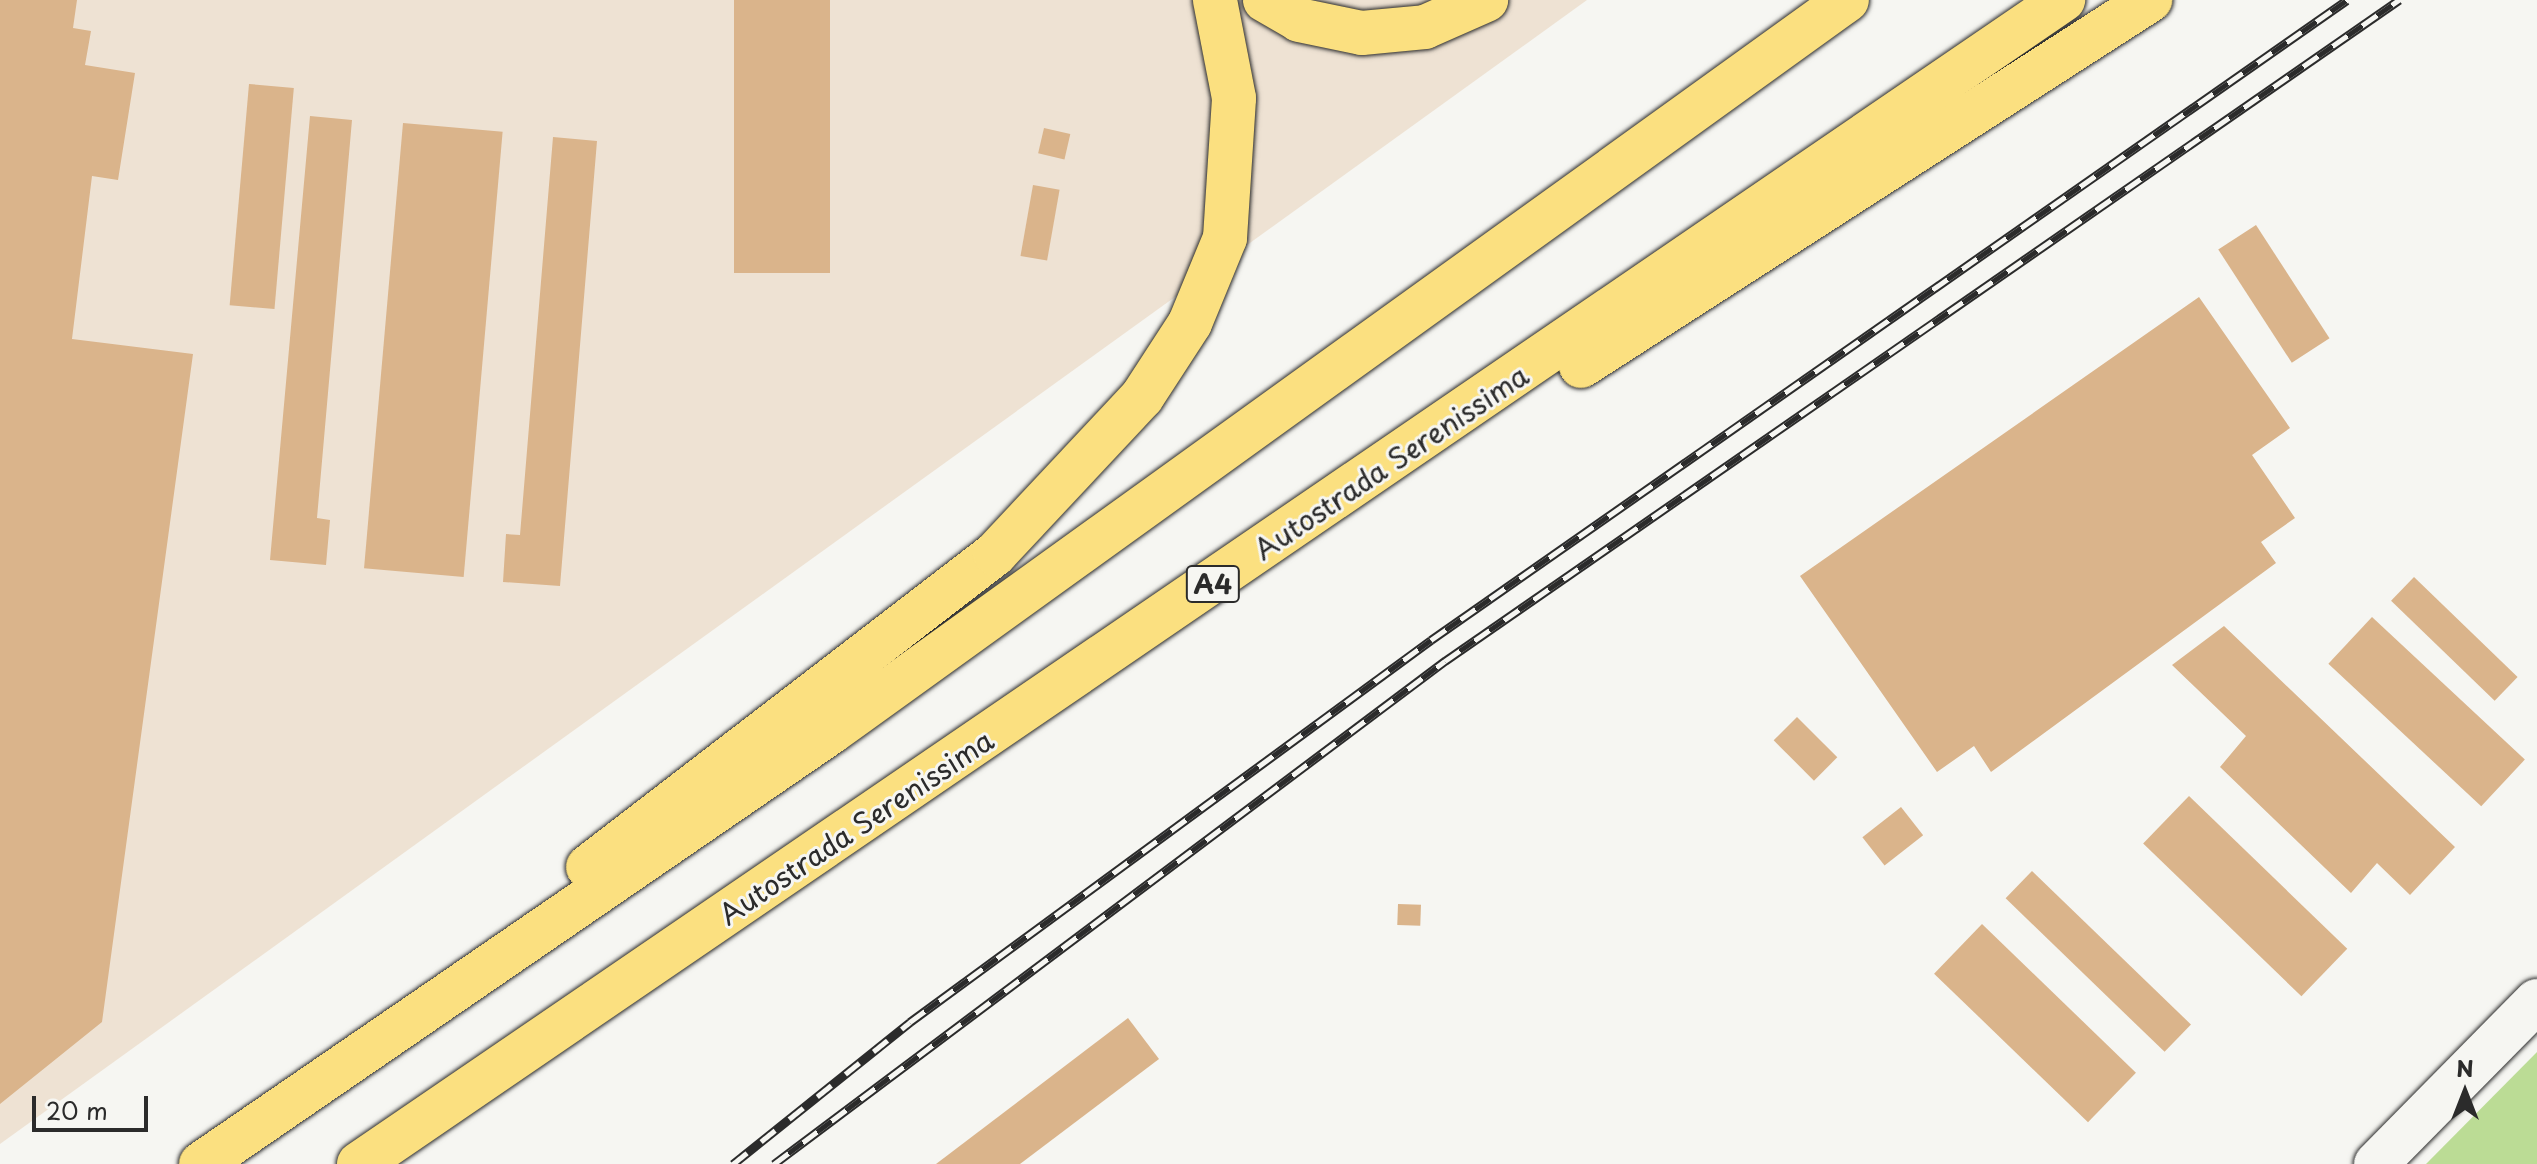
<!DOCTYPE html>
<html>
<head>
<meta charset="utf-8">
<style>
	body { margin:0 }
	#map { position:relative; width:2537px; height:1164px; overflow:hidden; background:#f6f6f2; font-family:"Playpen Sans",sans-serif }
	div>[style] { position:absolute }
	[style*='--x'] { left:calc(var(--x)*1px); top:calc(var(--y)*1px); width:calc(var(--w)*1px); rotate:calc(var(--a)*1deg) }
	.built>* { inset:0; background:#eee2d3 }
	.green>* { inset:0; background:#bbdc95 }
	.building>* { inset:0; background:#dab48b; transform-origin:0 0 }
	.roads { filter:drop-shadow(0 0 2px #2b2b2b) drop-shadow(0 0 2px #2b2b2b) }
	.minor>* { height:44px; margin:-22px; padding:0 22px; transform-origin:22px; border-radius:22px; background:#f6f6f2 }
	.major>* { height:44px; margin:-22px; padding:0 22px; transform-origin:22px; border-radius:22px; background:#fbe080 }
	.highway>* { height:44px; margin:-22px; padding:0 22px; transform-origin:22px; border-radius:22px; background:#fbe080 }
	.rail>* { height:9px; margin-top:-4.5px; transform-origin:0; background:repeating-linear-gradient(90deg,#f6f6f2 0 18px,#2b2b2b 0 36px); box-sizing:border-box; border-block:2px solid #2b2b2b }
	span { translate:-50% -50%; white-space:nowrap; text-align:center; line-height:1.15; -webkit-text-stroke:6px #f6f6f2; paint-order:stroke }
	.shield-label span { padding:2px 6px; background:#f6f6f2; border:2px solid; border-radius:6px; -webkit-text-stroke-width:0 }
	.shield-label { font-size:26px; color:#2b2b2b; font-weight:700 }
	.street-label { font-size:28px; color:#2b2b2b }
	.north { position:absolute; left:2425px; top:1052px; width:80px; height:80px; -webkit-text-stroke:6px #f6f6f2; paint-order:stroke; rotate:0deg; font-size:22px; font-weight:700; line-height:32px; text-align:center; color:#2b2b2b }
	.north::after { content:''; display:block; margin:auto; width:28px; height:36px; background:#2b2b2b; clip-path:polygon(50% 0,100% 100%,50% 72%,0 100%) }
	.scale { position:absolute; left:32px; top:1096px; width:116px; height:36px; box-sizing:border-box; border:4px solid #2b2b2b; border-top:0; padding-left:10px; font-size:24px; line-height:28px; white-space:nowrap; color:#2b2b2b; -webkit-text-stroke:6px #f6f6f2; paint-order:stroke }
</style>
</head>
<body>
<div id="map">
	<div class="built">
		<div style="clip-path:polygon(0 0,1587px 0,0 1144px)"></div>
	</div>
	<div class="green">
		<div style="clip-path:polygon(2537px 1052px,2537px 1164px,2426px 1164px)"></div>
	</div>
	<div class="building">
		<div style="clip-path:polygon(0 0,77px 0,73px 28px,91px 31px,85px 65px,135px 73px,118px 180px,92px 176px,72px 339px,193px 354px,102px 1022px,0 1104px)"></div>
		<div style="left:734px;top:0;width:96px;height:273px"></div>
		<div style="left:249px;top:84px;width:45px;height:222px;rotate:5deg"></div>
		<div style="clip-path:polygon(310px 116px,352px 120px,317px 518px,330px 520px,326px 565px,270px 560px)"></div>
		<div style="left:403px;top:123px;width:100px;height:447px;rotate:5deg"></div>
		<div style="left:1044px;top:128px;width:27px;height:26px;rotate:13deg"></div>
		<div style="clip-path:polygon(553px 137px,597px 141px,560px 586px,503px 582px,506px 534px,520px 535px)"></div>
		<div style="left:1033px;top:185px;width:27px;height:72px;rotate:10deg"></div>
		<div style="left:2256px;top:225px;width:135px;height:45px;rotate:57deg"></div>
		<div style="clip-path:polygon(2199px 297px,2290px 428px,2252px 455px,2295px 518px,2261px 542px,2276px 563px,1991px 772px,1974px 746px,1937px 772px,1800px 576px)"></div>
		<div style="left:2414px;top:577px;width:144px;height:33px;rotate:44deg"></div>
		<div style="left:2372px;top:617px;width:209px;height:64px;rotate:43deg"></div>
		<div style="clip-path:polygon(2224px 626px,2455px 847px,2410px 895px,2377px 863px,2351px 893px,2220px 767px,2246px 736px,2172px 665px)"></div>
		<div style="left:1797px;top:717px;width:57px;height:33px;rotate:45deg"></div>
		<div style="left:2189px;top:796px;width:220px;height:66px;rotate:44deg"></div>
		<div style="left:1901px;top:807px;width:36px;height:49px;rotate:52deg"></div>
		<div style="left:2032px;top:871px;width:221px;height:38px;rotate:44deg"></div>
		<div style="left:1398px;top:904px;width:23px;height:21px;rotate:2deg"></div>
		<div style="left:1982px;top:924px;width:214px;height:69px;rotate:44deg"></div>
		<div style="clip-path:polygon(1128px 1018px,1159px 1059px,1020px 1164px,936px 1164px)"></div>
	</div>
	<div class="roads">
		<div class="minor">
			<div style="--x:2376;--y:1164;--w:229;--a:-45.4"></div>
		</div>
		<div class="major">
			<div style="--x:1265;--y:0;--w:39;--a:30"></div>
			<div style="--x:1299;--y:20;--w:64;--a:11.7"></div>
			<div style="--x:1362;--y:33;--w:63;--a:-5.4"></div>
			<div style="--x:1425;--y:27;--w:67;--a:-23.9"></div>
		</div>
		<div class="highway">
			<div style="--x:1581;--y:366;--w:677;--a:-32.75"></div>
			<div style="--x:588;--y:867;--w:513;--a:-37.56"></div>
			<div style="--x:995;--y:554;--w:215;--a:-46.9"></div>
			<div style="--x:1142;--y:397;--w:88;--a:-57"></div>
			<div style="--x:1190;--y:323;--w:92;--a:-67.6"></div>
			<div style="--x:1225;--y:238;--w:140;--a:-86.3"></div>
			<div style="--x:1234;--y:98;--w:100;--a:-101"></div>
			<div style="--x:201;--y:1164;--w:764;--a:-34.44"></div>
			<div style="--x:831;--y:732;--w:1252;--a:-35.77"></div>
			<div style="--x:359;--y:1164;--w:2064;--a:-34.34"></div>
		</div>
	</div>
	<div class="rail">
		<div style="--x:733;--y:1164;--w:227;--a:-38.7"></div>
		<div style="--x:910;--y:1022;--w:646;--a:-36.25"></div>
		<div style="--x:1431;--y:640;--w:1117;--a:-34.94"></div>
		<div style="--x:774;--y:1164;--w:839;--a:-36.86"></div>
		<div style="--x:1445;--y:661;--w:1161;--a:-34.72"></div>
	</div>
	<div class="shield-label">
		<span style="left:1213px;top:584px">A4</span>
	</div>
	<div class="street-label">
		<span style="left:1391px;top:462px;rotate:-34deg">Autostrada Serenissima</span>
		<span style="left:856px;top:827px;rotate:-34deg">Autostrada Serenissima</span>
	</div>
	<div class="north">N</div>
	<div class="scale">20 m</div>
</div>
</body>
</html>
